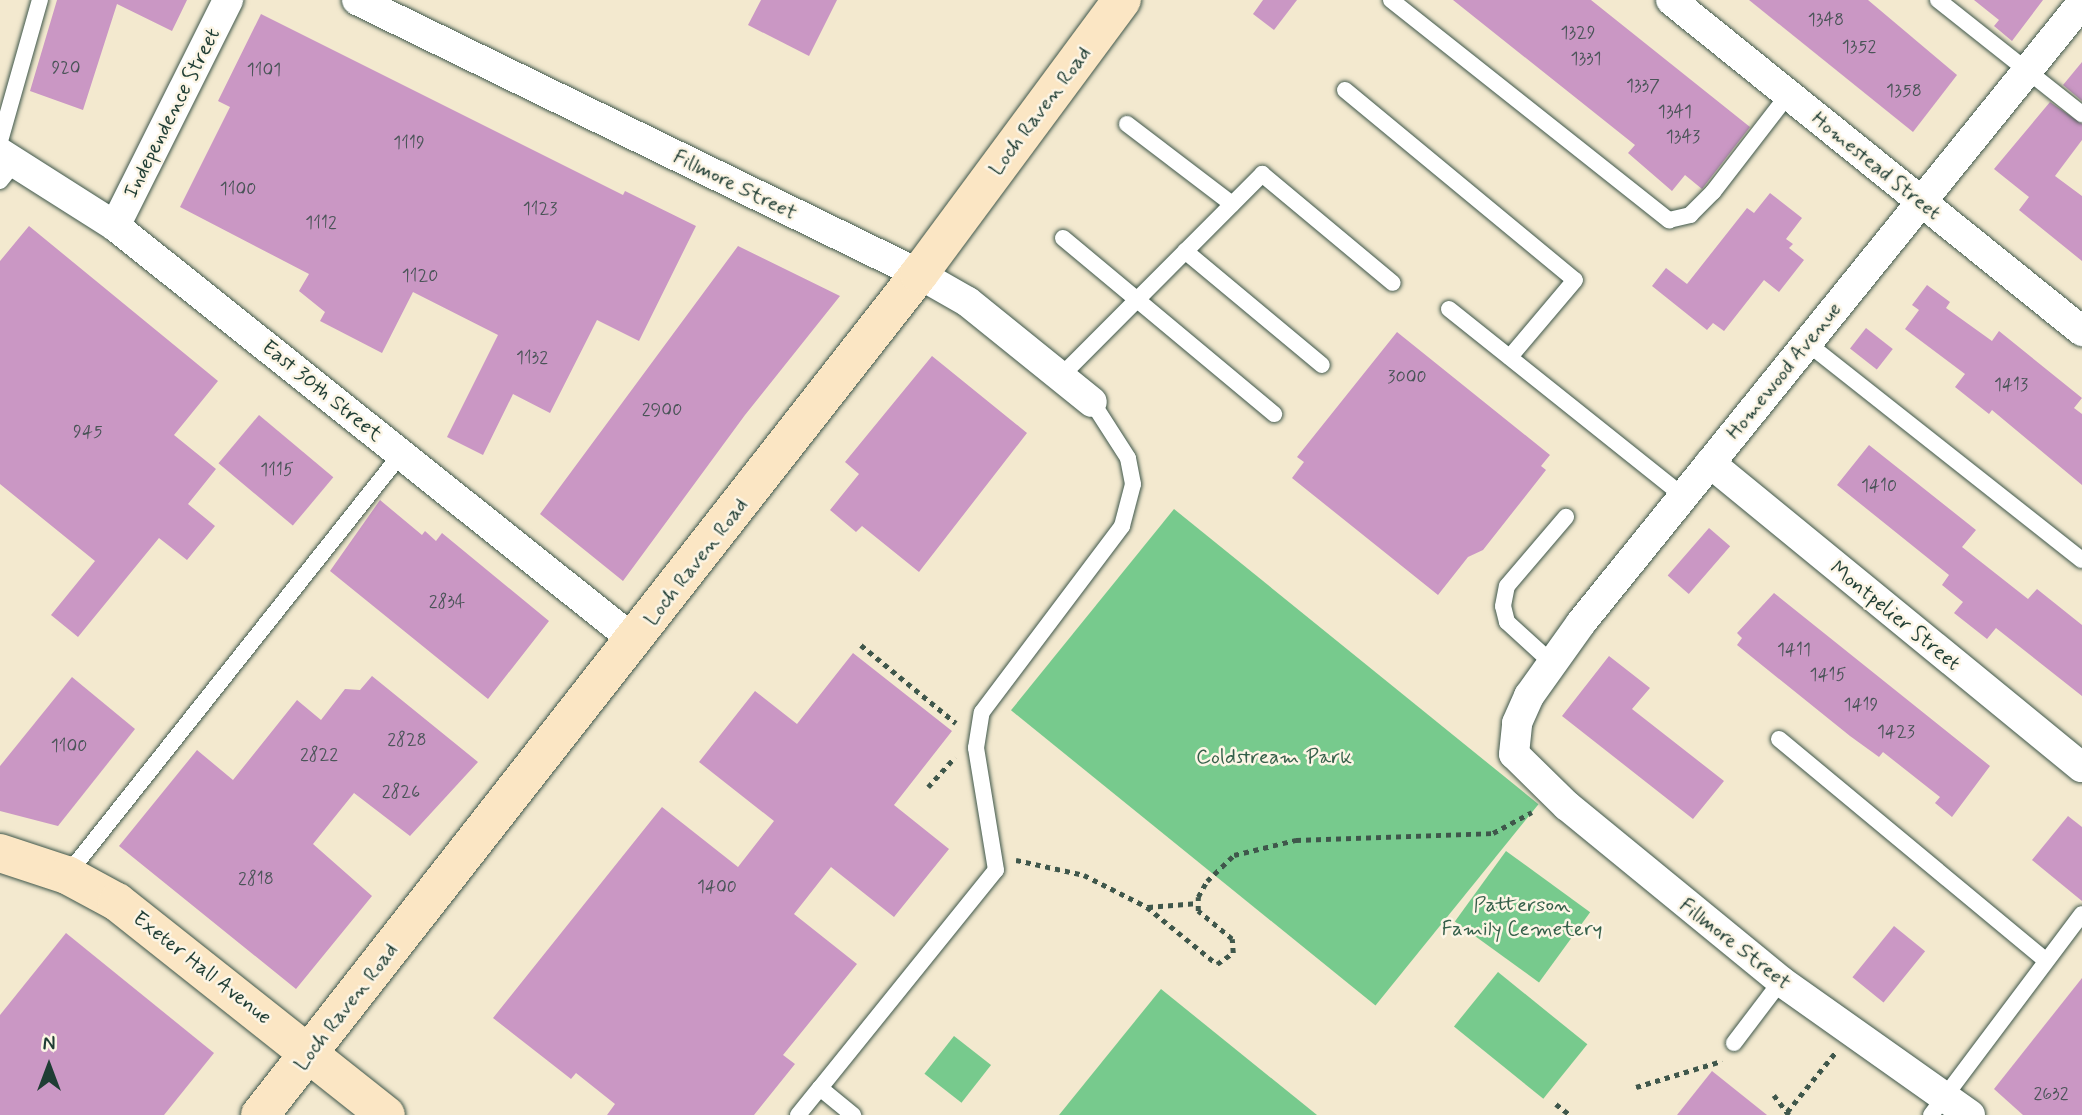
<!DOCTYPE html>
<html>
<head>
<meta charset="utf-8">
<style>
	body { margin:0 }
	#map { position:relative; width:2082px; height:1115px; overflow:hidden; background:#f3e9cf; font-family:Mynerve,sans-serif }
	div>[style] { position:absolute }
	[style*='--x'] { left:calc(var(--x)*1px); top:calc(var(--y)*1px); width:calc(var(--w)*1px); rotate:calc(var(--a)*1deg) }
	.green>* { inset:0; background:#77ca8d; transform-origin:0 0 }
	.building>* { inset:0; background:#ca97c4; transform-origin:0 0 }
	.path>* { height:4.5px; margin-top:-2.25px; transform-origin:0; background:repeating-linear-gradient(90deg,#3f574b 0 5px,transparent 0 10px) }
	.roads { filter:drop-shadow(0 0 2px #3f574b) drop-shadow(0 0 2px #3f574b) }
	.lane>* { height:16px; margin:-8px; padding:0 8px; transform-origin:8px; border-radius:8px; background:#fff }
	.street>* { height:30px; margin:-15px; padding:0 15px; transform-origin:15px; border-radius:15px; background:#fff }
	.secondary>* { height:38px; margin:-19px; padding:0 19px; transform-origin:19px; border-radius:19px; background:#fbe6c4 }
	span { translate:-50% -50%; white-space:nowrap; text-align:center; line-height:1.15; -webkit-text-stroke:5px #fcf5e5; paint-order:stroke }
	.number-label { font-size:18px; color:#4a5458 }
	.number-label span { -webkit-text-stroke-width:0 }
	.street-label { font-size:21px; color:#1f3d34 }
	.park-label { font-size:21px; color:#35604a }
	.north { position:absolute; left:14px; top:1031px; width:70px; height:70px; -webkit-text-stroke:5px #fcf5e5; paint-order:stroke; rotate:0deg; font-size:19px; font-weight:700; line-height:28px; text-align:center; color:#1f3d34 }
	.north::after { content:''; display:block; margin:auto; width:24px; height:32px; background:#1f3d34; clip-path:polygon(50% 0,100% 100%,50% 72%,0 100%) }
</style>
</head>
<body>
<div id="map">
	<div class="green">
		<div style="left:1174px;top:509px;width:469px;height:259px;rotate:39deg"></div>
		<div style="left:1506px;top:851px;width:104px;height:87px;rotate:36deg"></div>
		<div style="left:1498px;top:972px;width:115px;height:70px;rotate:39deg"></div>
		<div style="clip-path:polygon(1161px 989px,1317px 1115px,1059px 1115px)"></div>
		<div style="left:954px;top:1036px;width:47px;height:48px;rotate:38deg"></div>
	</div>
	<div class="building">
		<div style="clip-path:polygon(57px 0,187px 0,172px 31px,117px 4px,83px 110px,30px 91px)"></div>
		<div style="clip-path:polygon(761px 0,837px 0,809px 56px,748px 25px)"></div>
		<div style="clip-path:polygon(1263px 0,1297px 0,1274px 30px,1253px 14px)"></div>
		<div style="clip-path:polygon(1453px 0,1591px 0,1750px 127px,1702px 189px,1685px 175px,1672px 191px,1628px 153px,1635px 145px)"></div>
		<div style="clip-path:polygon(1749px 0,1868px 0,1957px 75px,1913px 132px)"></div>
		<div style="clip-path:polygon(1974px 0,2043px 0,2012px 41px,1994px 26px,1999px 20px)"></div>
		<div style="clip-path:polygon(261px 14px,623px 195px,625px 191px,696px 226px,639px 341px,597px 320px,550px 413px,513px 394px,483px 455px,447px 437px,498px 335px,413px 292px,382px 353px,320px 321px,325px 312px,299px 291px,309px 274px,180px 207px,230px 107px,218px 101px)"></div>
		<div style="clip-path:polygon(2082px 62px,2082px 101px,2063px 85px)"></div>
		<div style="clip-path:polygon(2050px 102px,2082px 124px,2082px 140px,2055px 176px,2082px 196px,2082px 261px,2019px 210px,2029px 197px,1994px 169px)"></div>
		<div style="clip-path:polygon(1770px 193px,1802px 218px,1786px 239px,1793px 244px,1789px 248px,1804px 260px,1779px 292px,1764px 280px,1724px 331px,1713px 323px,1707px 330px,1652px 286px,1666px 268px,1687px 284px,1747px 208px,1754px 213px)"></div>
		<div style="clip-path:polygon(29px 226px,218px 381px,174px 435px,216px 469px,188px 504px,215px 526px,187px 560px,159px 538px,78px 637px,51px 615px,95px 561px,0 484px,0 261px)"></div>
		<div style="clip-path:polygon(738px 246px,840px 296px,745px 415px,623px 581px,540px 514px)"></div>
		<div style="clip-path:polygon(1927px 285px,1950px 302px,1946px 308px,1992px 341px,1999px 331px,2082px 398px,2074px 408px,2082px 414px,2082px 485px,1992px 410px,1989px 414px,1955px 387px,1965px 374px,1905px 329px,1919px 310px,1912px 305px)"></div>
		<div style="left:1866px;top:328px;width:34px;height:26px;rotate:38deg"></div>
		<div style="clip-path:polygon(1397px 332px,1550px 455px,1541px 466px,1546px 470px,1483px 550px,1468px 557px,1438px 595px,1292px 478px,1304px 462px,1297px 457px)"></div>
		<div style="clip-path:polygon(932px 356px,1027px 433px,919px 572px,862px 526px,856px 532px,830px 510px,859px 474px,845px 462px)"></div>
		<div style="left:259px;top:415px;width:97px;height:63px;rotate:40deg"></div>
		<div style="clip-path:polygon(1869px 445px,1976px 530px,1962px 547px,2028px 599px,2037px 589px,2082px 625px,2082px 696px,1996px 628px,1987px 639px,1954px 613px,1963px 602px,1942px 585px,1949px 575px,1837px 485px)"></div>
		<div style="clip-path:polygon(380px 500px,422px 535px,425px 531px,436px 541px,442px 533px,549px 621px,488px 699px,330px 571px)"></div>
		<div style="left:1709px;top:528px;width:28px;height:63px;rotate:41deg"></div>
		<div style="clip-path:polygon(1774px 593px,1990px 766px,1952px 817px,1935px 803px,1940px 797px,1883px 752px,1879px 757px,1850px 736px,1737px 645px,1742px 638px,1737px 633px)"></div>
		<div style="clip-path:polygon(853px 653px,952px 731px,894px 805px,949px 849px,894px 917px,831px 867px,794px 914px,857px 964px,783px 1055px,795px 1064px,754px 1115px,607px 1115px,615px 1104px,576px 1073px,571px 1079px,493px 1018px,662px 807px,738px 867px,774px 821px,699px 762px,755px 691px,797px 724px)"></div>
		<div style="clip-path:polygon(1609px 656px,1650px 688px,1632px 709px,1724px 781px,1693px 819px,1562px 716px)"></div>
		<div style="clip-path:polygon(372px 676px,478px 762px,410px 836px,354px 793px,313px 844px,372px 896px,296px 989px,119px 846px,197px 750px,233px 780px,297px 700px,321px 720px,345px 689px,360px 690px)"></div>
		<div style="clip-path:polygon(72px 677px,135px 729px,58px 826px,0 811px,0 766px)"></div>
		<div style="clip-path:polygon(2068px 816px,2082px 827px,2082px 901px,2032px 860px)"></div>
		<div style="left:1894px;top:926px;width:40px;height:66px;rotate:39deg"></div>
		<div style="clip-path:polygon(66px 933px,214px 1053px,164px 1115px,0 1115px,0 1015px)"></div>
		<div style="clip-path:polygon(2082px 978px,2082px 1115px,2023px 1115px,1994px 1089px)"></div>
		<div style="clip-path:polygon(1712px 1071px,1767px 1115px,1677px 1115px)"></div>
	</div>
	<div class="path">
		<div style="--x:861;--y:645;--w:123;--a:39.4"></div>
		<div style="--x:928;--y:787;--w:40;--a:-48"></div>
		<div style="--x:1016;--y:860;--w:70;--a:12.4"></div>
		<div style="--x:1084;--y:875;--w:71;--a:26.9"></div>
		<div style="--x:1147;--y:907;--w:90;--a:39.2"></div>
		<div style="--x:1217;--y:964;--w:19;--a:-35"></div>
		<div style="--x:1233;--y:953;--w:14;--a:-94"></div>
		<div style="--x:1232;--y:939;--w:44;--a:-140.5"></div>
		<div style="--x:1198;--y:911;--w:14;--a:-90"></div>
		<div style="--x:1198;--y:897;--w:18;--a:-61"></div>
		<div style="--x:1207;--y:881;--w:37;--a:-44"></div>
		<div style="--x:1234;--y:855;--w:64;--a:-13.6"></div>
		<div style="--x:1296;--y:840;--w:197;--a:-2"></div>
		<div style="--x:1493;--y:833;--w:44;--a:-28.3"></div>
		<div style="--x:1148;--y:907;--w:50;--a:-4.6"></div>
		<div style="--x:1636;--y:1087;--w:90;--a:-16.8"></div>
		<div style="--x:1774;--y:1095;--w:25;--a:53"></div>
		<div style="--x:1556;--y:1104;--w:18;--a:38"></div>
		<div style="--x:1787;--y:1112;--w:76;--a:-50.9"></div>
	</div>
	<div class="roads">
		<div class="lane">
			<div style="--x:1391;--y:0;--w:355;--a:38.4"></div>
			<div style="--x:1669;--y:220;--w:22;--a:-13"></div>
			<div style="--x:1690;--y:215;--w:33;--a:-45"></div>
			<div style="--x:1713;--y:192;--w:123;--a:-52.3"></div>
			<div style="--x:1938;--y:0;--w:184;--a:38.4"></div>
			<div style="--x:1345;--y:90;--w:298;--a:39.6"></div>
			<div style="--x:1575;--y:280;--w:101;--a:130.2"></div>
			<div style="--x:1127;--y:124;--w:132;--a:37.3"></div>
			<div style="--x:0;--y:141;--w:147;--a:-74.2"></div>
			<div style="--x:0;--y:181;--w:26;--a:-51"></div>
			<div style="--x:1063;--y:238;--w:275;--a:39.8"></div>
			<div style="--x:1185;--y:251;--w:178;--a:39.8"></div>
			<div style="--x:1449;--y:309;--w:300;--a:38.6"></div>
			<div style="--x:1807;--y:343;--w:350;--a:38.3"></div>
			<div style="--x:1062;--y:375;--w:284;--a:-45.1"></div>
			<div style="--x:1262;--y:174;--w:170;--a:39.8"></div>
			<div style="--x:1552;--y:663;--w:61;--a:-137.7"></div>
			<div style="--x:1507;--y:622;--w:16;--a:-104"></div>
			<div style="--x:1503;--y:606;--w:20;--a:-79"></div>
			<div style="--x:1507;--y:586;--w:91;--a:-49.5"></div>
			<div style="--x:1779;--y:739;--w:347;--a:39.7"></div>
			<div style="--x:67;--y:875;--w:537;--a:-51.57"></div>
			<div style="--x:1734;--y:1043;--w:78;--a:-52.8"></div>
			<div style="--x:820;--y:1088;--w:280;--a:-51.1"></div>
			<div style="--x:996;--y:870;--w:124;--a:-99.3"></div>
			<div style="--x:976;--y:748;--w:36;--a:-81"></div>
			<div style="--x:982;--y:712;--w:233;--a:-53"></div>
			<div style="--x:1122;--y:526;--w:43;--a:-75.3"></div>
			<div style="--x:1133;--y:484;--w:26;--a:-101"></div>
			<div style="--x:1128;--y:458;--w:67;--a:-122.7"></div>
			<div style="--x:798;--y:1115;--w:35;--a:-51"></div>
			<div style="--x:820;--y:1088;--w:43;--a:39.3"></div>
			<div style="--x:1931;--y:1115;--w:251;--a:-53.1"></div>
		</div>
		<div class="street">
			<div style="--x:357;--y:0;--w:625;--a:25.99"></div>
			<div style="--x:919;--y:274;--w:56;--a:29.7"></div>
			<div style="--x:968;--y:302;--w:159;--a:38.9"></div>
			<div style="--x:1671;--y:0;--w:528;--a:38.85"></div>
			<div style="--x:0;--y:153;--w:136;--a:32.4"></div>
			<div style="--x:115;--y:226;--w:665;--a:38.59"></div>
			<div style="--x:115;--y:226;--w:253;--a:-63.4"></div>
			<div style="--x:1710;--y:463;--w:480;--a:39.3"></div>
			<div style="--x:1970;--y:1115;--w:232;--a:-144.7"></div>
			<div style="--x:1781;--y:981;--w:276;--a:-140.7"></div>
			<div style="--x:1567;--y:806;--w:74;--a:-135.5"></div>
			<div style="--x:1514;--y:754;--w:31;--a:-84"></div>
			<div style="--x:1517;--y:723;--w:30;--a:-66"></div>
			<div style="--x:1529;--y:696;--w:90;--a:-54.5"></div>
			<div style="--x:1581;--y:623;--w:797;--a:-51.06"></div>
		</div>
		<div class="secondary">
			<div style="--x:0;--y:853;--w:71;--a:18.2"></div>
			<div style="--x:67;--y:875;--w:57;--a:28.4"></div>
			<div style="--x:117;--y:902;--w:343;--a:38.4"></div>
			<div style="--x:260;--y:1115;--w:1068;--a:-51.92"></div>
			<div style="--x:919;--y:274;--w:341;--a:-53.5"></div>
		</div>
	</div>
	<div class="number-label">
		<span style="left:1826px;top:20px">1348</span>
		<span style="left:1578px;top:33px">1329</span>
		<span style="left:1859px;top:47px">1352</span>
		<span style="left:1586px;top:59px">1331</span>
		<span style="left:66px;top:68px">920</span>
		<span style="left:264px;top:70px">1101</span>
		<span style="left:1643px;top:86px">1337</span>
		<span style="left:1904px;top:91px">1358</span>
		<span style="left:1675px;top:112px">1341</span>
		<span style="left:1683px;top:137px">1343</span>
		<span style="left:409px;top:143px">1119</span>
		<span style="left:238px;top:189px">1100</span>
		<span style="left:540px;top:209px">1123</span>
		<span style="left:321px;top:223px">1112</span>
		<span style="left:420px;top:276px">1120</span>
		<span style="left:532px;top:358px">1132</span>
		<span style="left:1407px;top:377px">3000</span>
		<span style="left:2011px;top:385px">1413</span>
		<span style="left:662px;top:410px">2900</span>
		<span style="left:88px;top:432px">945</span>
		<span style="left:277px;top:470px">1115</span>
		<span style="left:1879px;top:486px">1410</span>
		<span style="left:447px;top:602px">2834</span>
		<span style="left:1794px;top:650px">1411</span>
		<span style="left:1828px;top:675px">1415</span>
		<span style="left:1861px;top:705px">1419</span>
		<span style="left:1896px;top:732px">1423</span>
		<span style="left:407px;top:740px">2828</span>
		<span style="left:69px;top:746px">1100</span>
		<span style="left:319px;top:755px">2822</span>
		<span style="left:401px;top:792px">2826</span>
		<span style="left:256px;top:879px">2818</span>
		<span style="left:717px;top:887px">1400</span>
		<span style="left:2051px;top:1094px">2632</span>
	</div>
	<div class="street-label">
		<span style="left:1040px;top:111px;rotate:-53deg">Loch Raven Road</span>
		<span style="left:172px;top:113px;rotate:-63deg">Independence Street</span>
		<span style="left:1876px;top:166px;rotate:39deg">Homestead Street</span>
		<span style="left:735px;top:185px;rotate:26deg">Fillmore Street</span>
		<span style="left:1784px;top:371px;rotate:-51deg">Homewood Avenue</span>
		<span style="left:322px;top:391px;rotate:39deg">East 30th Street</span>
		<span style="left:696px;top:562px;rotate:-52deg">Loch Raven Road</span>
		<span style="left:1895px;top:616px;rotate:39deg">Montpelier Street</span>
		<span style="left:1735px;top:944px;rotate:38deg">Fillmore Street</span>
		<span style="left:202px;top:968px;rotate:38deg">Exeter Hall Avenue</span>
		<span style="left:346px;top:1007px;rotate:-52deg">Loch Raven Road</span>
	</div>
	<div class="park-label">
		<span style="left:1274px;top:757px">Coldstream Park</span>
		<span style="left:1522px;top:917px">Patterson<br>Family Cemetery</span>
	</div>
	<div class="north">N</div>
</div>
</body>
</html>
